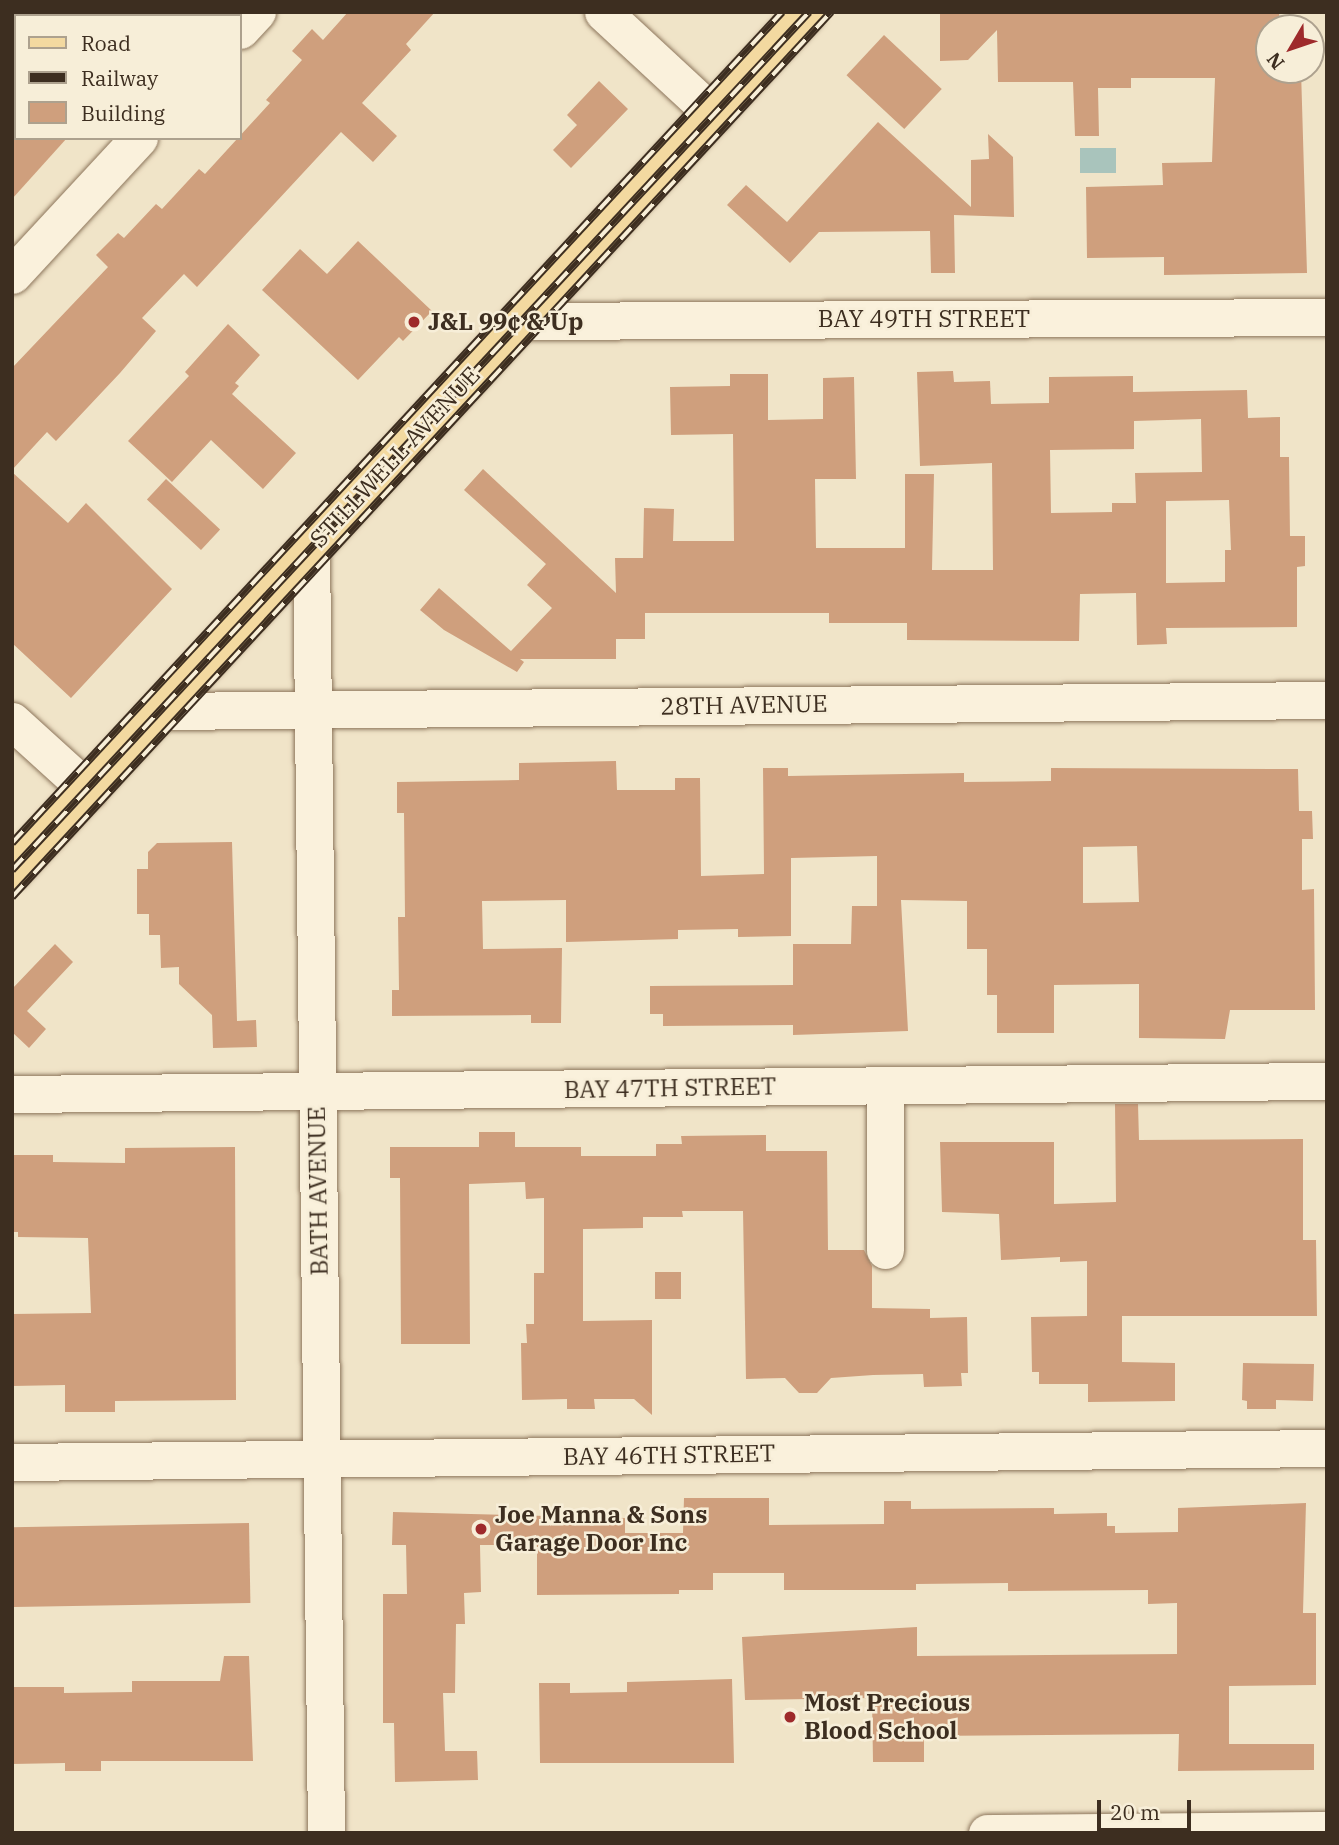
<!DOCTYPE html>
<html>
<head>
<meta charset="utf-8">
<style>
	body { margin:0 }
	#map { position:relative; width:1339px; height:1845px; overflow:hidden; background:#f0e4c8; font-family:"IBM Plex Serif",serif }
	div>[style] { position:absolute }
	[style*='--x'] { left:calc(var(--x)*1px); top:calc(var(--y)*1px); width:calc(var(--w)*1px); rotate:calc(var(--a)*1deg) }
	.water>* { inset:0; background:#a9c4bc; transform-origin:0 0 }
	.building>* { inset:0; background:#cf9f7d; transform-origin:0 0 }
	.roads { filter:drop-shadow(0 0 2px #8d765c) drop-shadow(0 0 2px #8d765c) }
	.minor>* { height:37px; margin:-18.5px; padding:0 18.5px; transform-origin:18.5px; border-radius:18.5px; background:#faf1dc }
	.major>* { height:38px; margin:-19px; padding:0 19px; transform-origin:19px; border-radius:19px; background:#f3d9a0 }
	.rail>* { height:8px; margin-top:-4px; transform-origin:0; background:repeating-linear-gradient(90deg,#f7eed8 0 16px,#3d2e20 0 32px); box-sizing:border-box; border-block:2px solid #3d2e20 }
	.dots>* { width:19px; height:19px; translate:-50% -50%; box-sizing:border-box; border:4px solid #f7eed8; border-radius:50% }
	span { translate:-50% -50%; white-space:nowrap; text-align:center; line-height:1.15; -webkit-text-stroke:5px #f7eed8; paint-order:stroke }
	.street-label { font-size:24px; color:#3d2e20 }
	.poi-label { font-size:24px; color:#3d2e20; font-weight:700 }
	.left { translate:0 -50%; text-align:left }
	.frame { position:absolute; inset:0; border:14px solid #3d2e20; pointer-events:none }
	.legend { position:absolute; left:14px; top:14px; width:228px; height:126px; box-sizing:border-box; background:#f7eed8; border:2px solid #ada18e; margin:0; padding:9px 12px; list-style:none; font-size:21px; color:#3d2e20 }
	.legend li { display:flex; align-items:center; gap:14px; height:35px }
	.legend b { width:35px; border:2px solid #ada18e }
	.north { position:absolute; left:1255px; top:14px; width:70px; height:70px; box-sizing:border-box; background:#f7eed8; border:2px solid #ada18e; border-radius:50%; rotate:231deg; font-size:19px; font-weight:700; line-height:28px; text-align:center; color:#3d2e20 }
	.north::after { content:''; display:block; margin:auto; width:24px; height:32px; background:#9e2a2b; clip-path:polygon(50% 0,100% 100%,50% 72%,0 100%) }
	.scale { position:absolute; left:1097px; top:1800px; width:94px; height:32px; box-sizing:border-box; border:4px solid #3d2e20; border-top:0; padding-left:9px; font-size:21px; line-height:24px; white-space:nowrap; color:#3d2e20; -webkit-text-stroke:5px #f7eed8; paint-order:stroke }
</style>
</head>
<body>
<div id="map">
	<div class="water">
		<div style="left:1080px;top:148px;width:36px;height:25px"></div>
	</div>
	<div class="building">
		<div style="clip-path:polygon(348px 12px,435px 12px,406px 44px,411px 50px,362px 103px,397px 136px,373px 162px,341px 132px,197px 287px,184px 274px,142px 318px,156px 331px,120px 373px,56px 441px,47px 432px,12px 470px,12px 368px,108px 267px,96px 255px,118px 233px,124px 238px,156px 204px,162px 209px,199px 169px,205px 174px,270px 103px,266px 100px,302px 60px,292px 51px,312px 29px,323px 40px)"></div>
		<div style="clip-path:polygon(940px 12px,1279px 12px,1280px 28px,1269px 28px,1269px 70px,1301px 70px,1307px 273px,1164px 275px,1164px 257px,1087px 258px,1086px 187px,1163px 185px,1162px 163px,1212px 162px,1215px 78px,1131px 78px,1131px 88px,1098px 88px,1099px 136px,1075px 136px,1073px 82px,998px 82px,997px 30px,968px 60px,940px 61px)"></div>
		<div style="left:884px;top:35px;width:79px;height:55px;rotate:43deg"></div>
		<div style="clip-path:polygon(599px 81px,628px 109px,571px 168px,553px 150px,577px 125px,567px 115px)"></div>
		<div style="clip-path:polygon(878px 122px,971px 207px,971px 160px,989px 159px,988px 134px,1013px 157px,1014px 217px,954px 215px,955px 273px,931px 273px,930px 231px,819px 232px,790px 263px,727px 205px,746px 185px,787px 222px)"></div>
		<div style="clip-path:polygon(12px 138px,67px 138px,12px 199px)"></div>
		<div style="clip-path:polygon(358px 241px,432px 311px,403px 341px,399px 337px,358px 380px,262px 290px,300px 249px,327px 274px)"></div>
		<div style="clip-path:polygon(228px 324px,260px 355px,235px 383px,239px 386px,232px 394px,296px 453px,263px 489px,211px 440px,172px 482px,128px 441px,189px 376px,185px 372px)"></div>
		<div style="clip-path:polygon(evenodd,953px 371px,954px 382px,990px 381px,991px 404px,1049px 403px,1049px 377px,1133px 376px,1133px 392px,1247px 390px,1248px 418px,1280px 417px,1280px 457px,1289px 457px,1290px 536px,1305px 536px,1305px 566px,1297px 567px,1297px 627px,1166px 628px,1167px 644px,1137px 645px,1136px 593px,1080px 594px,1079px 641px,907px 640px,907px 623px,829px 623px,829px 613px,645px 613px,645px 639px,616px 639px,616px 659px,520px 659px,524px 662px,517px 672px,444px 630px,420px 610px,439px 588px,511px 651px,552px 608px,527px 585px,546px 564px,464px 490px,483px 469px,616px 593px,615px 558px,643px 558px,644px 508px,674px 509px,673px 541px,734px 541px,733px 434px,671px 435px,670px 387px,730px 386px,730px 374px,768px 374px,768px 420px,823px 419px,823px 378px,854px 377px,856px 479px,815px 479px,816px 548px,905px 548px,905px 474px,934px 474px,932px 570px,993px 570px,992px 463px,920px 466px,917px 372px,953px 371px,1201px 419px,1202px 472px,1135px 473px,1136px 503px,1112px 503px,1112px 512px,1051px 513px,1050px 450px,1134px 449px,1134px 421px,1201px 419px,953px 371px,1229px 500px,1231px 550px,1225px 550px,1225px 582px,1166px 583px,1166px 501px,1229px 500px)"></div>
		<div style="clip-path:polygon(12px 472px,68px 523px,86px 503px,172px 589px,71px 698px,12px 643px)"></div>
		<div style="left:166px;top:479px;width:74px;height:28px;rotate:43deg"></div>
		<div style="clip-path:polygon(evenodd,616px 761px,617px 790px,675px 790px,675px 778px,700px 778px,701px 876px,764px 874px,763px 768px,788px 768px,788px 776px,964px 773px,964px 782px,1051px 781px,1051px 768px,1298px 769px,1299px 811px,1312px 811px,1313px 839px,1302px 839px,1302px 890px,1314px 889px,1315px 1010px,1230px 1010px,1225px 1039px,1139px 1038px,1139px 984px,1054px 985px,1054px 1033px,997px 1033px,997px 995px,987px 995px,987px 949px,967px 949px,967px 901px,901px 900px,908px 1031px,793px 1035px,793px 1025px,663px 1026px,663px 1014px,650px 1014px,650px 986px,793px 985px,793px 944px,851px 944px,852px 906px,877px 906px,877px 856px,791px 858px,791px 936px,738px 937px,738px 929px,678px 930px,678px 939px,566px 942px,566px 900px,482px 901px,483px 949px,562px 948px,561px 1023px,531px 1023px,531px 1015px,392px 1016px,392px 990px,399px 990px,398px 917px,405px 917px,404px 813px,397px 813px,397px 782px,519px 780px,519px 763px,616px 761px,1137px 846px,1139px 902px,1083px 903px,1083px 847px,1137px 846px)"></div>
		<div style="clip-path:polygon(232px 842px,237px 1021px,256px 1020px,257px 1047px,213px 1048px,212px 1015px,179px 984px,179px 967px,161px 968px,160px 935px,149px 935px,149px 914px,137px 914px,137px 869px,148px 869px,148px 852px,157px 843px)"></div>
		<div style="clip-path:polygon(55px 944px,73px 962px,27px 1011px,46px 1029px,29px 1048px,12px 1032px,12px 989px)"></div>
		<div style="clip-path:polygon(1115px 1104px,1138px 1104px,1139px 1140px,1303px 1139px,1303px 1240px,1316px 1240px,1317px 1316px,1122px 1316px,1122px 1362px,1175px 1363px,1175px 1401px,1088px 1402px,1088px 1384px,1039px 1384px,1039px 1372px,1032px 1372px,1031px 1317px,1087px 1316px,1087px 1261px,1060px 1262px,1060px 1257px,1001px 1260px,999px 1214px,942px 1212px,940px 1142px,1054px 1142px,1054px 1204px,1116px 1202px)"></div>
		<div style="clip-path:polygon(479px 1132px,515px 1132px,515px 1147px,581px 1147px,581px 1156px,656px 1156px,656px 1144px,682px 1144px,681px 1136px,766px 1135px,766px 1151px,827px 1151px,828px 1250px,864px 1250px,872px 1266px,872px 1308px,930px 1309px,930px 1318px,967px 1317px,968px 1373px,961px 1373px,962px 1386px,924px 1387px,923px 1374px,873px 1375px,831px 1378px,817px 1393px,799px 1393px,785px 1378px,746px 1379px,743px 1211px,682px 1211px,683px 1217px,643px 1217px,643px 1228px,583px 1229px,583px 1321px,652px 1320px,652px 1415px,634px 1399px,594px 1399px,595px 1409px,567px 1409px,567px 1399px,522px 1400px,521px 1343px,527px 1343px,526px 1324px,534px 1324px,534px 1273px,544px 1273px,544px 1198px,526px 1199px,525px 1182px,469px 1184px,470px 1344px,401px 1344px,400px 1178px,390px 1178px,390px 1147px,479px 1147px)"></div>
		<div style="clip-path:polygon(235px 1147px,236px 1400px,115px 1401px,115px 1412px,65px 1412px,65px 1385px,12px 1386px,12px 1314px,91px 1313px,88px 1238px,18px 1237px,18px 1232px,12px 1232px,13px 1155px,53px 1155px,53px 1162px,125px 1163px,125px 1148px)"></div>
		<div style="left:655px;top:1272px;width:26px;height:27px"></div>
		<div style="clip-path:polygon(1243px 1363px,1314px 1364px,1313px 1401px,1276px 1400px,1276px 1409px,1247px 1409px,1247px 1401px,1242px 1400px)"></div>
		<div style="clip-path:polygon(684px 1498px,769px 1498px,769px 1525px,884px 1524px,884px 1501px,911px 1501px,911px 1509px,1054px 1508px,1054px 1514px,1107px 1513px,1107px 1526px,1115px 1526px,1115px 1533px,1178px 1532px,1178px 1508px,1306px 1503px,1303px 1613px,1316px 1613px,1316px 1685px,1229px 1686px,1229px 1744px,1314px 1744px,1314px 1770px,1178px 1771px,1179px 1734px,924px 1736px,924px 1762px,873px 1762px,872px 1698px,745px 1700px,742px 1637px,917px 1627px,917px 1656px,1177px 1654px,1177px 1603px,1148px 1604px,1148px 1590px,1008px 1591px,1008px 1583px,916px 1584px,916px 1590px,784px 1590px,784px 1573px,713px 1573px,713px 1590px,679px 1590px,679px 1594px,537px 1595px,537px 1545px,480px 1545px,481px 1592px,464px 1593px,465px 1624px,456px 1624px,455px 1693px,443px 1693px,445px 1751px,477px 1751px,478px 1780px,395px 1782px,394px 1723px,383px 1723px,383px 1594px,407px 1594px,406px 1545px,392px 1545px,393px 1512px,625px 1518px,625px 1533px,683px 1533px)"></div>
		<div style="left:249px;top:1523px;width:80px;height:237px;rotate:89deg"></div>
		<div style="clip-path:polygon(224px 1656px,249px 1656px,253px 1761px,101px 1761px,101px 1771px,65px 1771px,65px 1763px,12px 1764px,12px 1687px,64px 1687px,64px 1693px,132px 1692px,132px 1681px,220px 1681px)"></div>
		<div style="clip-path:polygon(732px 1679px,734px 1763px,540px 1763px,539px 1683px,570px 1683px,570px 1693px,627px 1692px,627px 1682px)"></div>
	</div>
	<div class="roads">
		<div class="minor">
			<div style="--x:603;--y:12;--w:150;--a:42.8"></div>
			<div style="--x:240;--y:30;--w:25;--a:-47"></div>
			<div style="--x:12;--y:275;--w:187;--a:-47.2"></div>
			<div style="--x:520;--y:321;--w:807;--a:-0.28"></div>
			<div style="--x:311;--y:549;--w:1284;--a:89.33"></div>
			<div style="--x:162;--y:711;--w:1165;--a:-0.54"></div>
			<div style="--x:12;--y:721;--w:103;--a:42.2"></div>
			<div style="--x:12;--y:1094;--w:1315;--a:-0.57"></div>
			<div style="--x:885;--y:1250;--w:165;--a:-90"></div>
			<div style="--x:12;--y:1462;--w:1315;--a:-0.61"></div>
			<div style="--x:987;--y:1833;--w:340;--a:-0.5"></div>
		</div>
		<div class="major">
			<div style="--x:12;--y:871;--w:1170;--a:-47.22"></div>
		</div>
	</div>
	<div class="rail">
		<div style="--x:12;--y:843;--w:1133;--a:-47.18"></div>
		<div style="--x:12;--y:870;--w:1171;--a:-47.11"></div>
		<div style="--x:12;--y:897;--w:1206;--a:-47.22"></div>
	</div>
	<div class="dots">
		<div style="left:414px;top:322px;background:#9e2a2b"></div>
		<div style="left:481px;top:1529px;background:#9e2a2b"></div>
		<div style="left:790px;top:1717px;background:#9e2a2b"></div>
	</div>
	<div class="street-label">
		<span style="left:924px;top:319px">BAY 49TH STREET</span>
		<span style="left:395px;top:457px;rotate:-47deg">STILLWELL AVENUE</span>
		<span style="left:744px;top:705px;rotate:-1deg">28TH AVENUE</span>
		<span style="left:670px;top:1088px;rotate:-1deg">BAY 47TH STREET</span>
		<span style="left:318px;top:1191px;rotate:-91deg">BATH AVENUE</span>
		<span style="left:669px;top:1455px;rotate:-1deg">BAY 46TH STREET</span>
	</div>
	<div class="poi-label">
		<span class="left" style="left:428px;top:322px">J&amp;L 99¢ &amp; Up</span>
		<span class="left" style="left:495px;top:1529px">Joe Manna &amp; Sons<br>Garage Door Inc</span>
		<span class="left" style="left:804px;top:1717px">Most Precious<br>Blood School</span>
	</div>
	<div class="frame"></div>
	<ul class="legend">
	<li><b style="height:9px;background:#f3d9a0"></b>Road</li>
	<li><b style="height:9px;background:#3d2e20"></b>Railway</li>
	<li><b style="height:19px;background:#cf9f7d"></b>Building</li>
	</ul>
	<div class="north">N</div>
	<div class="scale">20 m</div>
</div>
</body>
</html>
